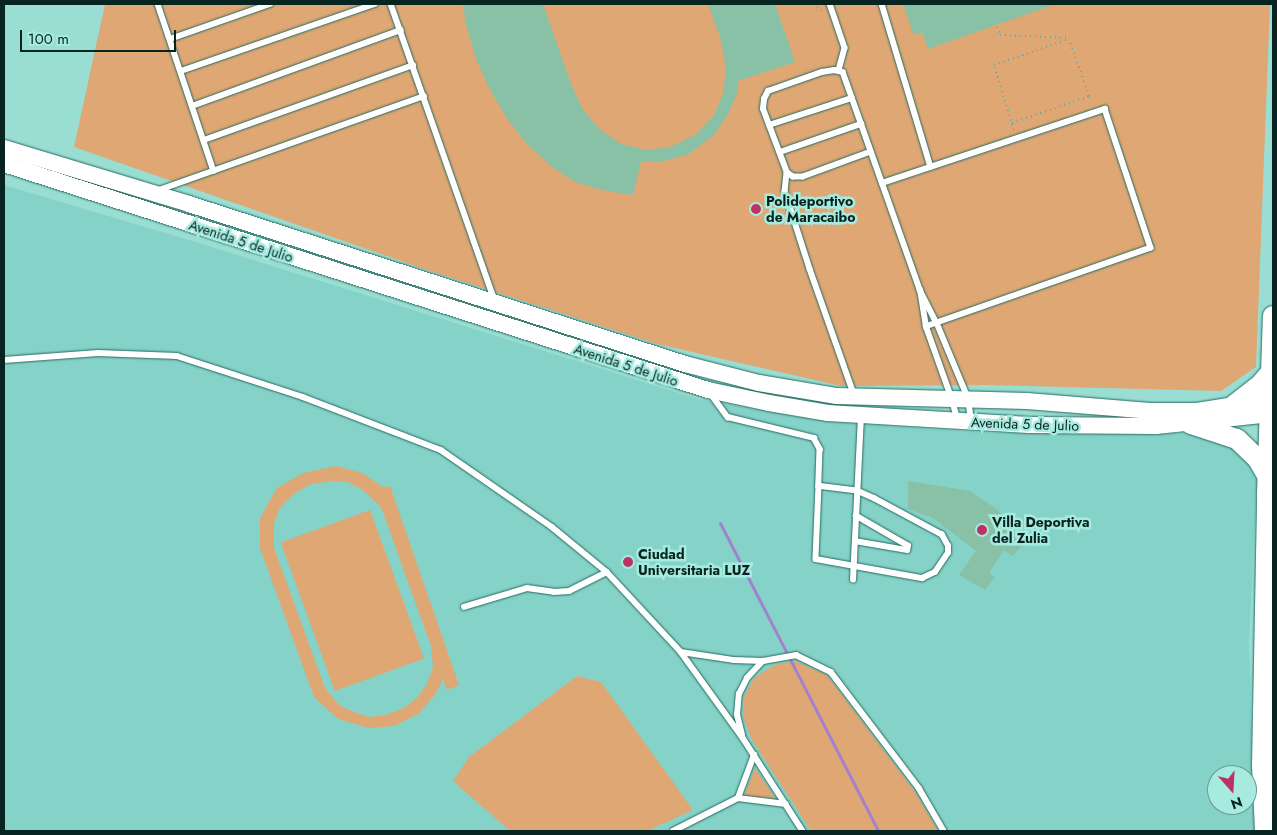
<!DOCTYPE html>
<html>
<head>
<meta charset="utf-8">
<style>
	body { margin:0 }
	#map { position:relative; width:1277px; height:835px; overflow:hidden; background:#9aded3; font-family:Jost,sans-serif }
	div>[style] { position:absolute }
	[style*='--x'] { left:calc(var(--x)*1px); top:calc(var(--y)*1px); width:calc(var(--w)*1px); rotate:calc(var(--a)*1deg) }
	.built>* { inset:0; background:#85d3c8 }
	.green>* { inset:0; background:#dea774; transform-origin:0 0 }
	.stream>* { height:3px; margin:-1.5px; padding:0 1.5px; transform-origin:1.5px; border-radius:1.5px; background:#a382cd }
	.building>* { inset:0; background:#89c1a6 }
	.path>* { height:2px; margin-top:-1px; transform-origin:0; background:repeating-linear-gradient(90deg,#6da49c 0 1px,transparent 0 5px) }
	.roads { filter:drop-shadow(0 0 1px #266b62) drop-shadow(0 0 1px #266b62) }
	.lane>* { height:5.5px; margin:-2.75px; padding:0 2.75px; transform-origin:2.75px; border-radius:2.75px; background:#fff }
	.secondary>* { height:16px; margin:-8px; padding:0 8px; transform-origin:8px; border-radius:8px; background:#fff }
	.highway>* { height:20px; margin:-10px; padding:0 10px; transform-origin:10px; border-radius:10px; background:#fff }
	.dots>* { width:14px; height:14px; translate:-50% -50%; box-sizing:border-box; border:2px solid #a7ebe0; border-radius:50% }
	span { translate:-50% -50%; white-space:nowrap; text-align:center; line-height:1.15; -webkit-text-stroke:5px #a7ebe0; paint-order:stroke }
	.poi-label { font-size:14px; color:#072420; font-weight:700 }
	.left { translate:0 -50%; text-align:left }
	.street-label { font-size:14px; color:#072420 }
	.frame { position:absolute; inset:0; border:5px solid #072420; pointer-events:none }
	.north { position:absolute; left:1207px; top:765px; width:50px; height:50px; box-sizing:border-box; background:#a7ebe0; border:1px solid #679b93; border-radius:50%; rotate:161deg; font-size:14px; font-weight:700; line-height:20px; text-align:center; color:#072420 }
	.north::after { content:''; display:block; margin:auto; width:18px; height:22px; background:#be3164; clip-path:polygon(50% 0,100% 100%,50% 72%,0 100%) }
	.scale { position:absolute; left:20px; top:30px; width:156px; height:22px; box-sizing:border-box; border:2px solid #072420; border-top:0; padding-left:6px; font-size:15px; line-height:18px; white-space:nowrap; color:#072420; -webkit-text-stroke:4px #a7ebe0; paint-order:stroke }
</style>
</head>
<body>
<div id="map">
	<div class="built">
		<div style="clip-path:polygon(evenodd,4px 185px,196px 242px,698px 399px,830px 422px,990px 433px,1195px 434px,1232px 447px,1250px 463px,1257px 482px,1249px 642px,1255px 831px,4px 831px,4px 185px,1217px 775px,1247px 775px,1247px 805px,1217px 805px,1217px 775px)"></div>
	</div>
	<div class="green">
		<div style="clip-path:polygon(105px 4px,1270px 4px,1256px 367px,1221px 391px,984px 385px,841px 386px,657px 344px,427px 270px,74px 147px)"></div>
		<div style="clip-path:polygon(evenodd,336px 466px,362px 473px,383px 487px,390px 486px,459px 685px,447px 690px,443px 679px,435px 695px,418px 714px,394px 726px,369px 728px,338px 719px,314px 697px,260px 548px,260px 518px,277px 488px,303px 473px,336px 466px,333px 481px,348px 482px,363px 490px,381px 507px,431px 646px,433px 667px,427px 684px,417px 698px,404px 708px,385px 715px,369px 717px,354px 712px,339px 705px,325px 688px,274px 548px,274px 524px,280px 507px,295px 493px,311px 484px,333px 481px)"></div>
		<div style="left:370px;top:510px;width:158px;height:95px;rotate:70deg"></div>
		<div style="clip-path:polygon(795px 661px,827px 675px,916px 793px,938px 831px,811px 831px,752px 740px,743px 717px,744px 697px,754px 678px,774px 665px)"></div>
		<div style="clip-path:polygon(577px 676px,601px 682px,693px 810px,647px 831px,510px 831px,453px 781px,469px 757px)"></div>
		<div style="clip-path:polygon(755px 768px,776px 799px,744px 796px)"></div>
	</div>
	<div class="stream">
		<div style="--x:720;--y:523;--w:346;--a:62.8"></div>
	</div>
	<div class="building">
		<div style="clip-path:polygon(463px 4px,543px 4px,571px 84px,582px 108px,598px 128px,621px 144px,647px 150px,671px 147px,697px 134px,714px 115px,723px 94px,726px 68px,720px 37px,708px 4px,775px 4px,795px 62px,738px 81px,737px 93px,728px 114px,714px 135px,689px 154px,664px 161px,641px 162px,633px 195px,602px 190px,575px 182px,552px 167px,527px 144px,508px 120px,490px 90px,476px 59px,466px 25px)"></div>
		<div style="clip-path:polygon(903px 4px,1052px 4px,1053px 5px,928px 49px,922px 32px,914px 35px)"></div>
		<div style="clip-path:polygon(908px 481px,970px 491px,998px 510px,1025px 542px,1013px 556px,1004px 550px,989px 573px,995px 577px,985px 590px,959px 575px,976px 551px,933px 518px,908px 509px)"></div>
	</div>
	<div class="path">
		<div style="--x:813;--y:4;--w:14;--a:39"></div>
		<div style="--x:997;--y:27;--w:9;--a:69"></div>
		<div style="--x:1000;--y:35;--w:67;--a:2.6"></div>
		<div style="--x:1012;--y:123;--w:82;--a:-19.3"></div>
		<div style="--x:1089;--y:96;--w:60;--a:-109.3"></div>
		<div style="--x:1014;--y:130;--w:68;--a:-107.1"></div>
		<div style="--x:994;--y:65;--w:79;--a:-19.1"></div>
	</div>
	<div class="roads">
		<div class="lane">
			<div style="--x:158;--y:4;--w:176;--a:71.5"></div>
			<div style="--x:391;--y:4;--w:312;--a:70.7"></div>
			<div style="--x:830;--y:4;--w:46;--a:71.2"></div>
			<div style="--x:845;--y:48;--w:23;--a:105"></div>
			<div style="--x:882;--y:4;--w:170;--a:73.3"></div>
			<div style="--x:170;--y:39;--w:106;--a:-19.3"></div>
			<div style="--x:181;--y:71;--w:205;--a:-19.1"></div>
			<div style="--x:192;--y:106;--w:222;--a:-20"></div>
			<div style="--x:769;--y:125;--w:87;--a:-18"></div>
			<div style="--x:204;--y:140;--w:222;--a:-19.7"></div>
			<div style="--x:780;--y:152;--w:86;--a:-19.1"></div>
			<div style="--x:871;--y:152;--w:72;--a:159.8"></div>
			<div style="--x:803;--y:177;--w:10;--a:180"></div>
			<div style="--x:793;--y:177;--w:7;--a:-146"></div>
			<div style="--x:787;--y:173;--w:68;--a:-110.6"></div>
			<div style="--x:763;--y:109;--w:10;--a:-84"></div>
			<div style="--x:764;--y:99;--w:9;--a:-63"></div>
			<div style="--x:768;--y:91;--w:57;--a:-19.4"></div>
			<div style="--x:822;--y:72;--w:12;--a:-9"></div>
			<div style="--x:834;--y:70;--w:9;--a:13"></div>
			<div style="--x:843;--y:72;--w:231;--a:70.5"></div>
			<div style="--x:787;--y:173;--w:18;--a:96"></div>
			<div style="--x:785;--y:191;--w:82;--a:72.2"></div>
			<div style="--x:810;--y:269;--w:133;--a:70.6"></div>
			<div style="--x:882;--y:183;--w:235;--a:-18.4"></div>
			<div style="--x:1105;--y:109;--w:146;--a:71.7"></div>
			<div style="--x:1151;--y:248;--w:238;--a:160.7"></div>
			<div style="--x:159;--y:190;--w:281;--a:-19.5"></div>
			<div style="--x:4;--y:360;--w:94;--a:-4.3"></div>
			<div style="--x:98;--y:353;--w:79;--a:2.2"></div>
			<div style="--x:177;--y:356;--w:133;--a:18"></div>
			<div style="--x:303;--y:397;--w:148;--a:21"></div>
			<div style="--x:441;--y:450;--w:135;--a:34.7"></div>
			<div style="--x:552;--y:527;--w:71;--a:39.3"></div>
			<div style="--x:607;--y:572;--w:109;--a:47.2"></div>
			<div style="--x:681;--y:652;--w:54;--a:8.6"></div>
			<div style="--x:734;--y:660;--w:29;--a:2"></div>
			<div style="--x:763;--y:661;--w:34;--a:-10"></div>
			<div style="--x:796;--y:655;--w:39;--a:26"></div>
			<div style="--x:831;--y:672;--w:146;--a:52.8"></div>
			<div style="--x:919;--y:788;--w:50;--a:59.8"></div>
			<div style="--x:711;--y:394;--w:29;--a:54"></div>
			<div style="--x:728;--y:417;--w:89;--a:13.7"></div>
			<div style="--x:814;--y:438;--w:13;--a:61"></div>
			<div style="--x:820;--y:449;--w:37;--a:92"></div>
			<div style="--x:819;--y:486;--w:73;--a:92.4"></div>
			<div style="--x:816;--y:559;--w:108;--a:10.2"></div>
			<div style="--x:922;--y:578;--w:14;--a:-25"></div>
			<div style="--x:935;--y:572;--w:23;--a:-56"></div>
			<div style="--x:948;--y:553;--w:7;--a:-90"></div>
			<div style="--x:948;--y:546;--w:13;--a:-119"></div>
			<div style="--x:942;--y:535;--w:76;--a:-151.8"></div>
			<div style="--x:875;--y:499;--w:20;--a:-156"></div>
			<div style="--x:857;--y:491;--w:38;--a:-173"></div>
			<div style="--x:957;--y:419;--w:20;--a:-105"></div>
			<div style="--x:952;--y:400;--w:77;--a:-109.6"></div>
			<div style="--x:926;--y:327;--w:37;--a:-99"></div>
			<div style="--x:920;--y:290;--w:37;--a:63"></div>
			<div style="--x:937;--y:323;--w:83;--a:67.4"></div>
			<div style="--x:969;--y:400;--w:20;--a:84"></div>
			<div style="--x:855;--y:541;--w:53;--a:9.8"></div>
			<div style="--x:907;--y:550;--w:4;--a:-76"></div>
			<div style="--x:908;--y:546;--w:60;--a:-150"></div>
			<div style="--x:853;--y:580;--w:163;--a:-87.2"></div>
			<div style="--x:464;--y:607;--w:66;--a:-16.8"></div>
			<div style="--x:527;--y:588;--w:27;--a:8"></div>
			<div style="--x:554;--y:592;--w:15;--a:-4"></div>
			<div style="--x:569;--y:591;--w:42;--a:-26.6"></div>
			<div style="--x:681;--y:652;--w:106;--a:54.2"></div>
			<div style="--x:743;--y:738;--w:111;--a:57.2"></div>
			<div style="--x:742;--y:735;--w:21;--a:-104"></div>
			<div style="--x:737;--y:715;--w:21;--a:-85"></div>
			<div style="--x:739;--y:694;--w:18;--a:-63"></div>
			<div style="--x:747;--y:678;--w:23;--a:-47"></div>
			<div style="--x:738;--y:798;--w:46;--a:-69.6"></div>
			<div style="--x:673;--y:831;--w:73;--a:-26.9"></div>
			<div style="--x:738;--y:798;--w:48;--a:7.1"></div>
		</div>
		<div class="secondary">
			<div style="--x:4;--y:148;--w:193;--a:16.8"></div>
			<div style="--x:189;--y:204;--w:521;--a:17.88"></div>
			<div style="--x:685;--y:364;--w:76;--a:14.4"></div>
			<div style="--x:759;--y:383;--w:79;--a:9.5"></div>
			<div style="--x:837;--y:396;--w:190;--a:1.5"></div>
			<div style="--x:1027;--y:401;--w:123;--a:4.6"></div>
			<div style="--x:1150;--y:411;--w:47;--a:0"></div>
			<div style="--x:1197;--y:411;--w:77;--a:-9"></div>
			<div style="--x:4;--y:164;--w:739;--a:17.8"></div>
			<div style="--x:708;--y:390;--w:62;--a:12"></div>
			<div style="--x:769;--y:403;--w:60;--a:9.6"></div>
			<div style="--x:828;--y:413;--w:201;--a:3.4"></div>
			<div style="--x:1029;--y:425;--w:127;--a:0.5"></div>
			<div style="--x:1156;--y:426;--w:118;--a:-5.9"></div>
		</div>
		<div class="highway">
			<div style="--x:1233;--y:406;--w:33;--a:-38"></div>
			<div style="--x:1259;--y:386;--w:18;--a:-49"></div>
			<div style="--x:1191;--y:424;--w:48;--a:18.1"></div>
			<div style="--x:1237;--y:439;--w:28;--a:44"></div>
			<div style="--x:1257;--y:458;--w:20;--a:60"></div>
			<div style="--x:1265;--y:831;--w:66;--a:-92.6"></div>
			<div style="--x:1262;--y:765;--w:271;--a:-88.9"></div>
			<div style="--x:1267;--y:494;--w:178;--a:-88.1"></div>
		</div>
	</div>
	<div class="dots">
		<div style="left:756px;top:209px;background:#be3164"></div>
		<div style="left:982px;top:530px;background:#be3164"></div>
		<div style="left:628px;top:562px;background:#be3164"></div>
	</div>
	<div class="poi-label">
		<span class="left" style="left:766px;top:209px">Polideportivo<br>de Maracaibo</span>
		<span class="left" style="left:992px;top:530px">Villa Deportiva<br>del Zulia</span>
		<span class="left" style="left:638px;top:562px">Ciudad<br>Universitaria LUZ</span>
	</div>
	<div class="street-label">
		<span style="left:241px;top:241px;rotate:18deg">Avenida 5 de Julio</span>
		<span style="left:626px;top:365px;rotate:18deg">Avenida 5 de Julio</span>
		<span style="left:1025px;top:424px;rotate:2deg">Avenida 5 de Julio</span>
	</div>
	<div class="frame"></div>
	<div class="north">N</div>
	<div class="scale">100 m</div>
</div>
</body>
</html>
